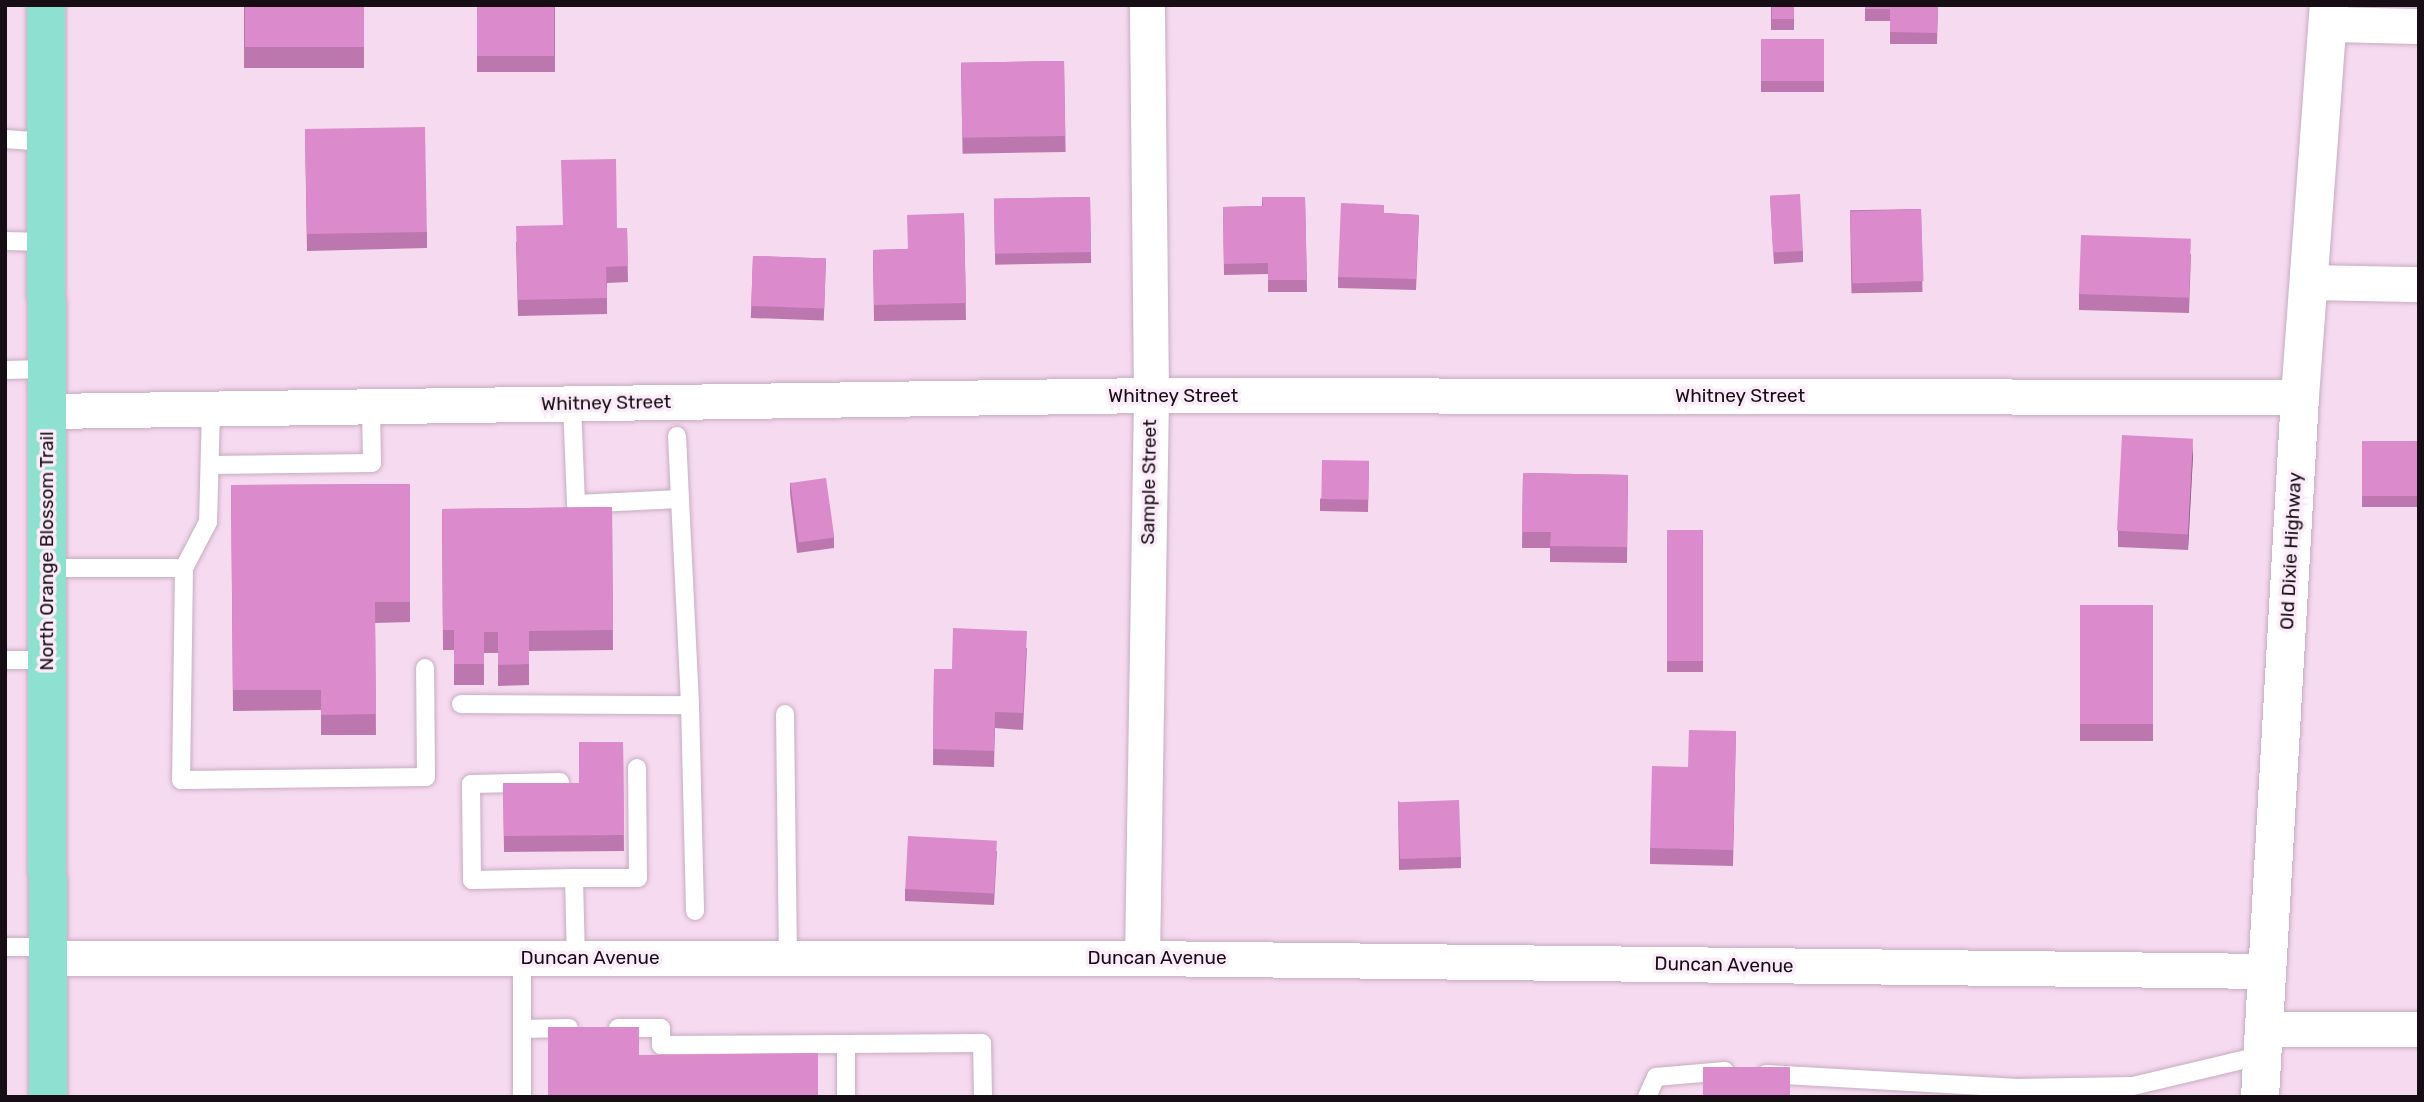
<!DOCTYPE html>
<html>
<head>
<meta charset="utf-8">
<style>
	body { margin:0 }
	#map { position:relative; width:2424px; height:1102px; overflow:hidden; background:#f6daf0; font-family:Rubik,sans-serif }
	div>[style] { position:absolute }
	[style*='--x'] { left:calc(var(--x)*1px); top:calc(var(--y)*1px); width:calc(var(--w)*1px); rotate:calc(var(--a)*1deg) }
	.roads { filter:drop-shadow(0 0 2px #c7acc1) drop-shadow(0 0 2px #c7acc1) }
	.lane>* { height:18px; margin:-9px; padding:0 9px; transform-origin:9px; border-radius:9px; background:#fff }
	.street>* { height:35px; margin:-17.5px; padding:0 17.5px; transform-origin:17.5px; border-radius:17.5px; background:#fff }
	.secondary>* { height:38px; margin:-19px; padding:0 19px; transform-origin:19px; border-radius:19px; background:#fff }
	.primary>* { height:38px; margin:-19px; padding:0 19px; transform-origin:19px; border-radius:19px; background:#8ee0d1 }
	.wall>* { inset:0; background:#bc77af; transform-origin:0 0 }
	.shaded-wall>* { inset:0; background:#99618f }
	.building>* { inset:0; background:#db8acc; transform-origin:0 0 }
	span { translate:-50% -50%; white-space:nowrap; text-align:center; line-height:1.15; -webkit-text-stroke:7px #fcebf8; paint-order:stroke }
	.street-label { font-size:19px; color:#170e15 }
	.frame { position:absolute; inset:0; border:7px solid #170e15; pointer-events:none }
</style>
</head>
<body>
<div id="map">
	<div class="roads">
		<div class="lane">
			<div style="--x:5;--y:139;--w:41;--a:4.2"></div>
			<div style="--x:5;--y:241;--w:41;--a:1.4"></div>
			<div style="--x:5;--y:370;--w:41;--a:-1.4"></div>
			<div style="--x:572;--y:404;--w:100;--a:87.7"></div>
			<div style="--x:576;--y:504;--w:104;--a:-2.8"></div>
			<div style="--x:680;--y:499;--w:63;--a:-92.7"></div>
			<div style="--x:211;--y:409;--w:113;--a:91.5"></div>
			<div style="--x:208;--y:522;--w:52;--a:117.6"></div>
			<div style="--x:184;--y:568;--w:212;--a:90.8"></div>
			<div style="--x:181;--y:780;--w:245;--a:-0.7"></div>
			<div style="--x:426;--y:777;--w:109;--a:-90.5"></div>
			<div style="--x:210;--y:465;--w:162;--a:-0.7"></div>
			<div style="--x:372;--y:463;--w:56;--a:-91"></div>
			<div style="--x:680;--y:499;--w:206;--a:87.2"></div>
			<div style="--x:690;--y:705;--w:206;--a:88.6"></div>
			<div style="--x:47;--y:568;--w:137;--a:0"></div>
			<div style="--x:5;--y:660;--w:42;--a:0"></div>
			<div style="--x:461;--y:704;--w:229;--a:0.3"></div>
			<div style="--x:785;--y:714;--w:244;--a:89.3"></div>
			<div style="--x:560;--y:782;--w:89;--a:178.7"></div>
			<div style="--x:471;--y:784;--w:96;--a:89.4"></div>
			<div style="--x:472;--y:880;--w:102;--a:-1.1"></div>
			<div style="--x:574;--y:878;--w:80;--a:88.6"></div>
			<div style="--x:574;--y:878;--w:64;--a:0"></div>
			<div style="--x:638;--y:878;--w:110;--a:-90.5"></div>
			<div style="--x:5;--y:947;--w:42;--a:0"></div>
			<div style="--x:522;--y:958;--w:71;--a:90"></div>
			<div style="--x:522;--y:1029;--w:47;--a:-1.2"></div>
			<div style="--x:618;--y:1028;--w:43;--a:0"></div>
			<div style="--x:661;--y:1028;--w:17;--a:90"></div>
			<div style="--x:661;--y:1045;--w:185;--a:-0.3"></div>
			<div style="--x:846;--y:1044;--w:53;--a:90"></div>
			<div style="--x:846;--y:1044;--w:136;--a:-0.4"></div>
			<div style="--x:982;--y:1043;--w:54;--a:88.9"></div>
			<div style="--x:1766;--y:1074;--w:248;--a:3.2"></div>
			<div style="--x:2014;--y:1088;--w:119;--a:-1"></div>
			<div style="--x:2133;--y:1086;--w:134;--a:-13.4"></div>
			<div style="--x:522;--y:1097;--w:68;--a:-90"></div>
			<div style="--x:1647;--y:1097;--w:22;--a:-66"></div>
			<div style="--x:1656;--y:1077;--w:69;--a:-5"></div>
		</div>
		<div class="street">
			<div style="--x:2328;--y:24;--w:91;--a:1.3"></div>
			<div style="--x:2311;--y:282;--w:108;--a:1.1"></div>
			<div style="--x:47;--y:411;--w:1104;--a:-0.83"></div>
			<div style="--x:1151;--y:395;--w:1149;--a:0.1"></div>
			<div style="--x:47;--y:958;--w:1095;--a:0"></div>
			<div style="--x:1142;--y:958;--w:1125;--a:0.66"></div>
			<div style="--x:1142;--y:958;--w:563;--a:-89.08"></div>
			<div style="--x:1151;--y:395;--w:390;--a:-90.6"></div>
			<div style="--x:2264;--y:1029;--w:155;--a:0"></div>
		</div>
		<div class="secondary">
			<div style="--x:2260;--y:1097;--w:701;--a:-86.73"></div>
			<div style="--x:2300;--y:397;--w:393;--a:-85.8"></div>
		</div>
		<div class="primary">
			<div style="--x:46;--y:5;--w:1092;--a:89.9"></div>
		</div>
	</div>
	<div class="wall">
		<div style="left:244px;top:5px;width:120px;height:63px"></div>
		<div style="left:477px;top:5px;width:78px;height:67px"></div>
		<div style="left:1771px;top:5px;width:23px;height:25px"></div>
		<div style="clip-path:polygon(1865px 5px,1938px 5px,1937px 44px,1890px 44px,1890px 21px,1865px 21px)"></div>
		<div style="left:1824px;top:39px;width:53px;height:63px;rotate:90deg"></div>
		<div style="left:1064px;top:61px;width:91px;height:103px;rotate:89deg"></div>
		<div style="clip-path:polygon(305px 129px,427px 232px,427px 248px,307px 251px)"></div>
		<div style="clip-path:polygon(1770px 196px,1803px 251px,1803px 262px,1774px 264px)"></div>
		<div style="left:1090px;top:197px;width:66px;height:96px;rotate:89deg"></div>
		<div style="clip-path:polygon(1262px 197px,1305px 197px,1307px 292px,1268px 292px,1268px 274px,1224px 275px,1223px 207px,1262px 206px)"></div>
		<div style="left:1921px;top:209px;width:83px;height:71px;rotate:89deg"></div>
		<div style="clip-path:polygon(964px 213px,966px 320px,874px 321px,873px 250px,907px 249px)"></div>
		<div style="clip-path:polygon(1384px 213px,1419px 215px,1416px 290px,1338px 288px,1338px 277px)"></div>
		<div style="clip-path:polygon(617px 228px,627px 228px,628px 282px,607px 283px,607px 314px,518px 316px,516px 242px)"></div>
		<div style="clip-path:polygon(2191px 254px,2189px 313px,2079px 310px,2079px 294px)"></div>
		<div style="left:753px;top:256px;width:73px;height:62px;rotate:2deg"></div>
		<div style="left:2362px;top:441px;width:57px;height:66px"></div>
		<div style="clip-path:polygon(2193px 455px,2188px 550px,2118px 547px,2118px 531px)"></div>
		<div style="clip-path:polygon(1369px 461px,1368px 512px,1320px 511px,1320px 499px)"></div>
		<div style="clip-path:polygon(1523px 473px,1628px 475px,1627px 563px,1550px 562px,1550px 548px,1522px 548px)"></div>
		<div style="clip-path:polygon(790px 482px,834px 537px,834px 548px,797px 553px,790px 493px)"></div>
		<div style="clip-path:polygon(410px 484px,410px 622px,375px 623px,376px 735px,321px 735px,321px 710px,233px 711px,231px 485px)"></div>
		<div style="clip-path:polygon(612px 507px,613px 650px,529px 651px,529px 685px,498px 686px,498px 653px,484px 653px,484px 685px,454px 685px,454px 650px,443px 650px,442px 509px)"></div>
		<div style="left:1667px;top:530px;width:36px;height:142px"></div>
		<div style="left:2080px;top:605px;width:73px;height:136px"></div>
		<div style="clip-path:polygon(1027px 648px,1023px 730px,995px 728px,994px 767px,933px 765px,934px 669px,952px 669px)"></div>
		<div style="clip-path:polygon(1736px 731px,1733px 866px,1650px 864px,1650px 848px,1688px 767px)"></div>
		<div style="clip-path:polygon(623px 742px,624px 851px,504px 852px,503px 783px,579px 783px)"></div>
		<div style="clip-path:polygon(1398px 801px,1461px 857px,1461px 868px,1399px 870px)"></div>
		<div style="clip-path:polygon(997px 851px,994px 905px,905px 901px,905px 889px)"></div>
	</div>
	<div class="shaded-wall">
		<div style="clip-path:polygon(2193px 439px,2193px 455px,2188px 550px,2188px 534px)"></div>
	</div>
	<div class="building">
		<div style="left:245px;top:5px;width:119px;height:42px"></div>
		<div style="left:477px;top:5px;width:77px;height:51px"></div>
		<div style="left:1772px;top:5px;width:22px;height:14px"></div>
		<div style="clip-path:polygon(1865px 5px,1938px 5px,1937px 33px,1890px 32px,1890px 9px,1865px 9px)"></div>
		<div style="left:1824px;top:39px;width:42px;height:63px;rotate:90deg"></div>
		<div style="left:1064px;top:61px;width:75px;height:103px;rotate:89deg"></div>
		<div style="left:425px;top:127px;width:105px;height:120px;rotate:89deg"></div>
		<div style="clip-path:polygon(616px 159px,617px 228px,627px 228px,628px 266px,606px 267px,607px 298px,518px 300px,516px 226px,563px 225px,561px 160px)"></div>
		<div style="left:1800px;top:194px;width:57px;height:30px;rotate:87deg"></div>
		<div style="left:1090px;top:197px;width:55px;height:96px;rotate:89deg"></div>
		<div style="clip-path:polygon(1262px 197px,1305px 197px,1307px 280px,1268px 280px,1268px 263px,1224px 264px,1223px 207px,1263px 206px)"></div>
		<div style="clip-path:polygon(1341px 203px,1384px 205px,1384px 213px,1419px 215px,1416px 279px,1338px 277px)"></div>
		<div style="left:1921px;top:209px;width:72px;height:71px;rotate:88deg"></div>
		<div style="clip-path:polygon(964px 213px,966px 303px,874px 305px,873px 250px,908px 249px,907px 215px)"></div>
		<div style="left:2081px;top:235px;width:110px;height:59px;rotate:2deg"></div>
		<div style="left:753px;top:256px;width:73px;height:50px;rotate:2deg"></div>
		<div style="left:2122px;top:435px;width:71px;height:96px;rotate:3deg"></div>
		<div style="left:2362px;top:441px;width:57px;height:55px"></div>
		<div style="left:1322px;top:460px;width:47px;height:39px;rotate:1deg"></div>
		<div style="clip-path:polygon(1523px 473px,1628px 475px,1627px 547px,1550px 546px,1551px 532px,1522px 532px)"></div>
		<div style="left:826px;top:478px;width:60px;height:36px;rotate:82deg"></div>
		<div style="clip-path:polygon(410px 484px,410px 602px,375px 602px,376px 714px,321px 715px,321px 690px,233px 690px,231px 485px)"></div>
		<div style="clip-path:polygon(612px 507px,613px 630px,529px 631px,529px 664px,498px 665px,498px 632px,484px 632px,484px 664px,454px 664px,454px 630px,443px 630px,442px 509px)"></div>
		<div style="left:1667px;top:530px;width:36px;height:131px"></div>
		<div style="left:2080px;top:605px;width:73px;height:119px"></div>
		<div style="clip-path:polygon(953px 628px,1027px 631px,1023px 713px,995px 712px,994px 751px,933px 749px,934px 669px,952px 669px)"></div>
		<div style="clip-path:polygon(1689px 730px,1736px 731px,1733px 850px,1650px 848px,1652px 766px,1688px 767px)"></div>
		<div style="clip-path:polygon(579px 742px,623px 742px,624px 835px,504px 836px,503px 783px,579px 783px)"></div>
		<div style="left:1459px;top:800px;width:57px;height:61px;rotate:88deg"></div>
		<div style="left:908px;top:836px;width:89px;height:53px;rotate:3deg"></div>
		<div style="clip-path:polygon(548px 1027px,639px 1027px,639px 1055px,818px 1053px,818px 1097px,548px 1097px)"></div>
		<div style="left:1790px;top:1067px;width:30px;height:87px;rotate:90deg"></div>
	</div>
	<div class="street-label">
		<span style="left:1173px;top:396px">Whitney Street</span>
		<span style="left:1740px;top:396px">Whitney Street</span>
		<span style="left:606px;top:403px;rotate:-1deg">Whitney Street</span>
		<span style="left:1149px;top:482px;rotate:-89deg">Sample Street</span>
		<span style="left:47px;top:551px;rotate:-90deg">North Orange Blossom Trail</span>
		<span style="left:2291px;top:551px;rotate:-87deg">Old Dixie Highway</span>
		<span style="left:590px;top:958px">Duncan Avenue</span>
		<span style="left:1157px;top:958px">Duncan Avenue</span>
		<span style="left:1724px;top:965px;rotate:1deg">Duncan Avenue</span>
	</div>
	<div class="frame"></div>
</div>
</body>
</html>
